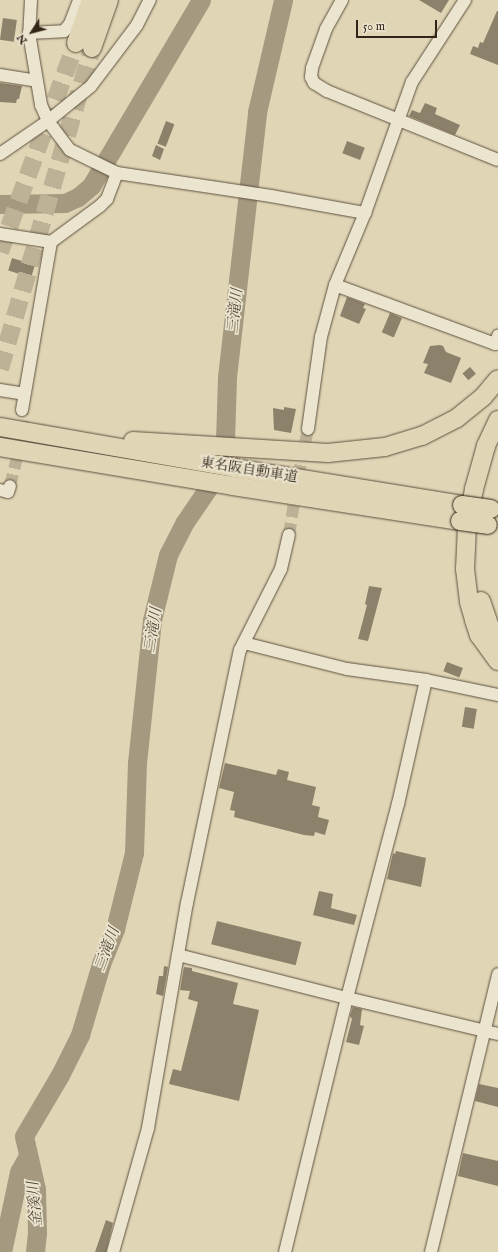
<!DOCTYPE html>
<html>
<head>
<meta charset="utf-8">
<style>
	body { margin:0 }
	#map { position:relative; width:498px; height:1252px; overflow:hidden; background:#e0d5b5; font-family:"IM FELL English","Noto Serif JP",serif }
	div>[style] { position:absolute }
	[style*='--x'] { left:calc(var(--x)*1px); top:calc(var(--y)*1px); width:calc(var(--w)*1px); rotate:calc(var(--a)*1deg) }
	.river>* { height:19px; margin:-9.5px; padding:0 9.5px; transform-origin:9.5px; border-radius:9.5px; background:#a59980 }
	.building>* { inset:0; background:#8c816a; transform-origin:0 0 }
	.minor-tunnel>* { height:12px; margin-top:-6px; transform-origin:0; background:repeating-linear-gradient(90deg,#bdb296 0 12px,transparent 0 18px) }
	.highway-tunnel>* { height:18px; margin-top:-9px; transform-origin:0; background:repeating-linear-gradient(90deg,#bdb296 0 18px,transparent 0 27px) }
	.roads { filter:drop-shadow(0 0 1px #5e513f) drop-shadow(0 0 1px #5e513f) }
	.minor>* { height:12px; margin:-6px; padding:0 6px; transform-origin:6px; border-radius:6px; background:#ebe4cf }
	.highway>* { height:18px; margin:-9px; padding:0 9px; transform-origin:9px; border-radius:9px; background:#e0d5b5 }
	.bridges { filter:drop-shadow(0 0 1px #322518) drop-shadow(0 0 1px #322518) }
	.highway-bridge>* { height:18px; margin:-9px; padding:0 9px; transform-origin:9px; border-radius:9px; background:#e0d5b5 }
	span { translate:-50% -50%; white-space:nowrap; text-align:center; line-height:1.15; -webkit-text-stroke:3.5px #ebe4cf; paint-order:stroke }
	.street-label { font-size:14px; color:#322518 }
	.water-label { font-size:15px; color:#544837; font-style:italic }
	.north { position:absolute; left:12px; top:12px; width:40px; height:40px; -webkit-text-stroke:3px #ebe4cf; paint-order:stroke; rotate:234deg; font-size:11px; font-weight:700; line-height:16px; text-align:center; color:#322518 }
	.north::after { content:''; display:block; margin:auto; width:14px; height:18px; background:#322518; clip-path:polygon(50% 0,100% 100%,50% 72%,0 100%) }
	.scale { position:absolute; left:356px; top:20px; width:81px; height:18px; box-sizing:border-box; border:2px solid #322518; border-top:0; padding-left:5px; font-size:12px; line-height:14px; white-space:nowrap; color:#322518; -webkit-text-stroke:3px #ebe4cf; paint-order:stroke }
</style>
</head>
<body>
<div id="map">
	<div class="river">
		<div style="--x:0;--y:204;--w:65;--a:-0.9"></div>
		<div style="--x:65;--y:203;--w:14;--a:-25"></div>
		<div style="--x:78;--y:197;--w:17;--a:-40"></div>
		<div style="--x:91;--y:186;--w:216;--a:-59.4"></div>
		<div style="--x:2;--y:1252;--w:82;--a:-78"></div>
		<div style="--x:19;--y:1172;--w:18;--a:-61"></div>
		<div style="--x:35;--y:1252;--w:19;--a:-84"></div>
		<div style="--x:37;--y:1233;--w:44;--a:-91.3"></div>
		<div style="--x:36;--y:1189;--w:54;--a:-102.8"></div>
		<div style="--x:24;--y:1136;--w:71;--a:-59.5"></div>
		<div style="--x:60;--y:1075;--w:45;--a:-63.4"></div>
		<div style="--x:80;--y:1035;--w:74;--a:-73.5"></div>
		<div style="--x:101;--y:964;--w:38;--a:-68"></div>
		<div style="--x:115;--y:929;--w:78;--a:-76"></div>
		<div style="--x:134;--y:853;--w:90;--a:-88.1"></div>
		<div style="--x:137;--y:763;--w:144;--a:-84"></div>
		<div style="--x:152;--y:620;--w:67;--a:-76.2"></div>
		<div style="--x:168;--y:555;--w:37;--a:-63"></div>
		<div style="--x:185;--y:522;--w:53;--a:-55.7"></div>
		<div style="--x:215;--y:478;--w:38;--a:-75"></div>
		<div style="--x:225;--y:441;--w:64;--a:-88.2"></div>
		<div style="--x:227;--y:377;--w:267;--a:-83.5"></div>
		<div style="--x:257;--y:112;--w:115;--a:-76.9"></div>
	</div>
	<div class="building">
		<div style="clip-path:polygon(419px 0,449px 0,441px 13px)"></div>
		<div style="clip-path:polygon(497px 11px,498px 11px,498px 65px,470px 54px,473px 46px,478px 48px,480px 42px,483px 43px)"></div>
		<div style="left:3px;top:18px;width:14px;height:22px;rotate:8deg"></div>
		<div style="clip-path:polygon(0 83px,22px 86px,19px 99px,17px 99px,16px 103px,0 102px)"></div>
		<div style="clip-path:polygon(425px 103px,437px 108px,435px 114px,460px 125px,455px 135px,409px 116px,412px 110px,420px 113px)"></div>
		<div style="left:166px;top:121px;width:9px;height:24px;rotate:21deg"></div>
		<div style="left:347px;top:141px;width:19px;height:13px;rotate:21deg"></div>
		<div style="clip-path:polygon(156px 145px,164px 149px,160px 160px,152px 156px)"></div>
		<div style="left:12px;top:258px;width:24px;height:13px;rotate:17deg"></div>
		<div style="clip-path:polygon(347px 297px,365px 304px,363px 308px,366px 309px,359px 324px,340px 316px)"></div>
		<div style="left:390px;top:313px;width:13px;height:21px;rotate:23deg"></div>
		<div style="clip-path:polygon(440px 345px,443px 346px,446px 352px,461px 358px,451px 383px,424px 373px,428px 364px,423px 363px,430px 346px)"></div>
		<div style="left:470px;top:367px;width:9px;height:10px;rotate:49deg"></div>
		<div style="clip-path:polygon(284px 407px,296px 409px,291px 433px,274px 430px,273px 408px,284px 410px)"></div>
		<div style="clip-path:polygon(369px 586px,382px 588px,368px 641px,358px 639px,367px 605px,365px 604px)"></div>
		<div style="left:447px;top:662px;width:17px;height:10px;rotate:21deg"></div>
		<div style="left:465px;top:707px;width:12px;height:20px;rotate:9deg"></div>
		<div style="clip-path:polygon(225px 763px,276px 775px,278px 769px,289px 772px,287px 780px,316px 787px,312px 805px,320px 807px,318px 817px,329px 820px,325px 835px,315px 832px,314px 836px,304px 835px,234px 817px,235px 811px,230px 810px,234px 792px,219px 788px)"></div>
		<div style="clip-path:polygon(396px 851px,426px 858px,421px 887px,387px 879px,393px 853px,395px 854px)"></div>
		<div style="clip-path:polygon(319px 891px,333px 894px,331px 908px,357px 915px,354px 925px,313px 915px)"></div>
		<div style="left:217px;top:921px;width:87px;height:24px;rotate:14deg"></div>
		<div style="clip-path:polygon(164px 966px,168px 967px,163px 996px,156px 994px,159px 976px,163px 976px)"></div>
		<div style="clip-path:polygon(184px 967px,192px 968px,192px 971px,238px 983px,233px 1004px,259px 1010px,239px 1101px,169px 1084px,173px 1069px,181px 1071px,198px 1002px,188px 999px,190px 991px,180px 990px)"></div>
		<div style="clip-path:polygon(353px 1007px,362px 1009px,360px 1025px,364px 1026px,359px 1045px,346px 1042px,352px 1019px,350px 1016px)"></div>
		<div style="clip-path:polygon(479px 1084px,498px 1088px,498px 1107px,475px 1101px)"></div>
		<div style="clip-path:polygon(463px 1153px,498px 1161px,498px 1186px,458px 1176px)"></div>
		<div style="clip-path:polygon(106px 1220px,113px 1223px,106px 1252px,95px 1252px)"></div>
	</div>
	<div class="minor-tunnel">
		<div style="--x:10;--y:486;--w:55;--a:-76.2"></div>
		<div style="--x:23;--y:433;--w:23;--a:-92"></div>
		<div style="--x:289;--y:535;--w:59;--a:-81.2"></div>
		<div style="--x:298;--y:477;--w:49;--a:-78.2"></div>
	</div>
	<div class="highway-tunnel">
		<div style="--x:0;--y:252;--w:222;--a:-70"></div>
		<div style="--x:0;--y:369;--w:334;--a:-74"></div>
	</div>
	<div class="roads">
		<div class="minor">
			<div style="--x:31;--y:0;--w:33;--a:93"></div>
			<div style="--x:29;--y:33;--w:73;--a:80.5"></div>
			<div style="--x:41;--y:105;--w:17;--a:66"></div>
			<div style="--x:48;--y:121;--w:36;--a:53"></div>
			<div style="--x:70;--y:150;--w:52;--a:26.1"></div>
			<div style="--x:117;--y:173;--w:156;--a:8.5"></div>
			<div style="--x:271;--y:196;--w:96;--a:10.3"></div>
			<div style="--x:342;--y:0;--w:33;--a:119"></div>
			<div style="--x:326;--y:29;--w:41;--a:109.7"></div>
			<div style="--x:312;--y:68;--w:9;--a:96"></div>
			<div style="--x:311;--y:77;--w:7;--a:63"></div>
			<div style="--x:314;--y:83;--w:15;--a:32"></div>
			<div style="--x:327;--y:91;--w:184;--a:22"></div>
			<div style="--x:29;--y:33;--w:35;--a:-3"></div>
			<div style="--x:64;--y:31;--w:9;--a:-49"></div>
			<div style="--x:70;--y:24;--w:26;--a:-69"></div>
			<div style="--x:0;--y:75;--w:36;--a:9"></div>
			<div style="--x:0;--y:154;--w:58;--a:-34.5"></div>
			<div style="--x:48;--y:121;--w:55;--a:-39.1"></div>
			<div style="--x:91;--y:86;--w:76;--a:-53"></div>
			<div style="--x:137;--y:25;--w:28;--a:-63"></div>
			<div style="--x:0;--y:234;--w:52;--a:8.9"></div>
			<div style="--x:335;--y:285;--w:171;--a:20.2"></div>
			<div style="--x:495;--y:344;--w:9;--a:-69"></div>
			<div style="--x:0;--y:390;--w:24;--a:9"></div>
			<div style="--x:22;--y:410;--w:170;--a:-80.2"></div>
			<div style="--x:51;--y:242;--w:61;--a:-36.3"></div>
			<div style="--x:100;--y:206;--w:10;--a:-45"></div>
			<div style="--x:107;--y:199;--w:28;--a:-69"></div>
			<div style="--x:308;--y:429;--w:93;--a:-82"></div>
			<div style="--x:321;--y:337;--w:54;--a:-74.9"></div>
			<div style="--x:335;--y:285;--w:78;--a:-67.4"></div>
			<div style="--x:365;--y:213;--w:139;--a:-70.3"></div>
			<div style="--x:412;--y:82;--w:98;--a:-57.1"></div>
			<div style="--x:0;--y:490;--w:8;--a:14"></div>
			<div style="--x:8;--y:492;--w:6;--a:-72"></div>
			<div style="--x:244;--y:643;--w:106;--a:14.2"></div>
			<div style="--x:347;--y:669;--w:80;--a:7.9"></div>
			<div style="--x:426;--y:680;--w:74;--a:11.8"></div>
			<div style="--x:178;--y:955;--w:174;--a:14.3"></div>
			<div style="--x:347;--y:998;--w:155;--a:13.4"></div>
			<div style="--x:113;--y:1252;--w:129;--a:-74.2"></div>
			<div style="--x:148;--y:1128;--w:228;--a:-80.2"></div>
			<div style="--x:187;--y:903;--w:258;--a:-78.2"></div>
			<div style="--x:240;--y:650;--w:91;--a:-63.2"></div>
			<div style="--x:281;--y:569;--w:35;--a:-77"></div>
			<div style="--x:285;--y:1252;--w:261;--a:-76.3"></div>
			<div style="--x:347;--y:998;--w:201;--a:-75.3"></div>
			<div style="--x:398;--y:804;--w:127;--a:-77.3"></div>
			<div style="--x:431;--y:1252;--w:286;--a:-76.4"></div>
		</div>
		<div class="highway">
			<div style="--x:76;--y:43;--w:46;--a:-70.8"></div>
			<div style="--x:92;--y:48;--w:51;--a:-70.5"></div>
			<div style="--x:498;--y:420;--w:29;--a:115"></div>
			<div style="--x:486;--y:446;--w:45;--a:105.6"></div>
			<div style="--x:474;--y:489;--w:39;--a:100"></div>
			<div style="--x:467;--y:527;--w:42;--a:92.7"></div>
			<div style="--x:465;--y:569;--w:33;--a:83"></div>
			<div style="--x:469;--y:602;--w:19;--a:74"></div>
			<div style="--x:474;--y:620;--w:16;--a:72"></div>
			<div style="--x:479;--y:635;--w:32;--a:54"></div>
			<div style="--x:0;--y:427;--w:238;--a:9.9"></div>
			<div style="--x:234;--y:468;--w:231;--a:9.2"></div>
			<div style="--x:133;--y:441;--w:195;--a:3.5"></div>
			<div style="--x:328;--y:453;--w:57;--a:-6"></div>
			<div style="--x:385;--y:447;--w:39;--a:-17"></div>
			<div style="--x:422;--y:436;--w:39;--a:-27"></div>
			<div style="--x:457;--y:418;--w:33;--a:-39"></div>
			<div style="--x:483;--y:397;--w:23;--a:-50"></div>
			<div style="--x:0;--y:447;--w:236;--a:9.5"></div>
			<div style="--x:233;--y:486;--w:230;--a:8.8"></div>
			<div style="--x:481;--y:601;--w:28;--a:71"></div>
			<div style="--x:490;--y:627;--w:16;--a:60"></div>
		</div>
	</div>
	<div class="bridges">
		<div class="highway-bridge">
			<div style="--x:462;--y:505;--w:29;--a:8"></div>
			<div style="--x:460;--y:521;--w:28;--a:8"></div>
		</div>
	</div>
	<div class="street-label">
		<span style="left:249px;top:470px;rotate:9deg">東名阪自動車道</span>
	</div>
	<div class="water-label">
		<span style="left:235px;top:311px;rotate:-84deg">三滝川</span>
		<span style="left:153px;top:630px;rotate:-81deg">三滝川</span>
		<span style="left:107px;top:949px;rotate:-70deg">三滝川</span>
		<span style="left:35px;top:1204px;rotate:-95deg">金溪川</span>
	</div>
	<div class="north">N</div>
	<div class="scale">50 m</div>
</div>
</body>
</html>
